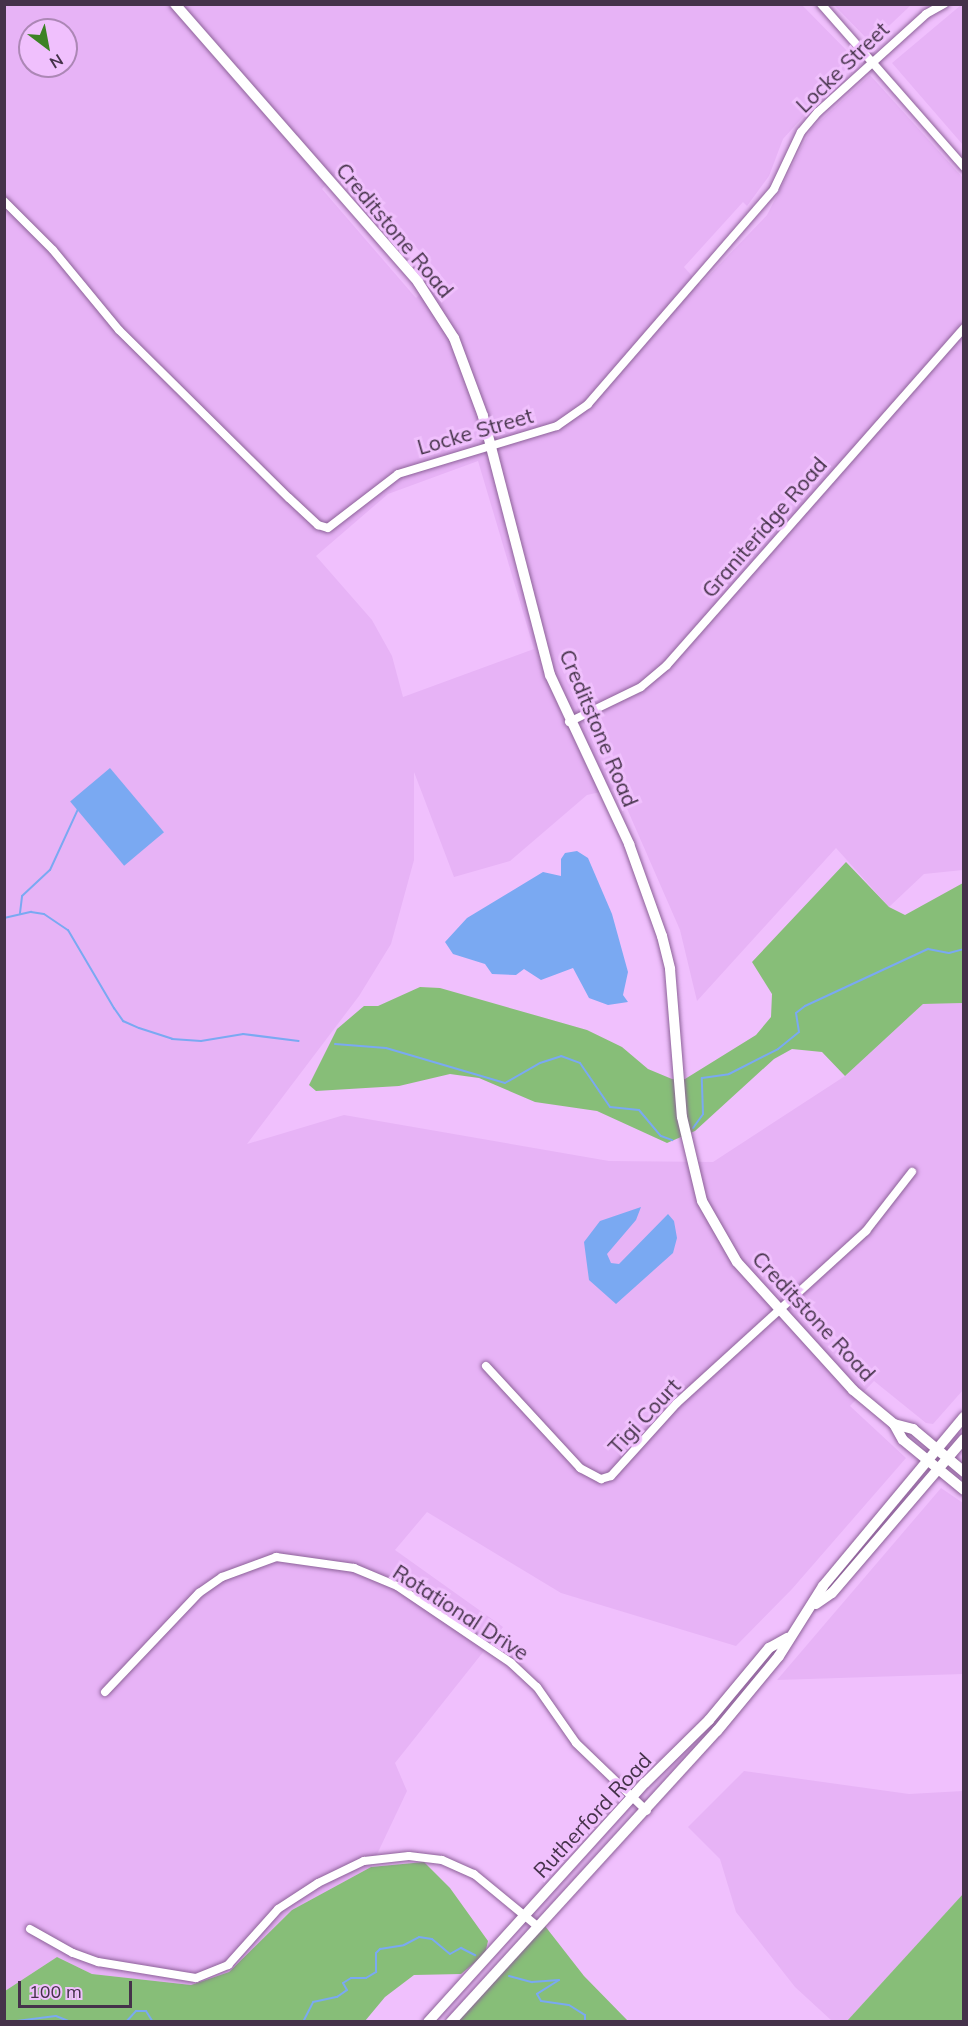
<!DOCTYPE html>
<html>
<head>
<meta charset="utf-8">
<style>
	body { margin:0 }
	#map { position:relative; width:968px; height:2026px; overflow:hidden; background:#f0c0fd; font-family:Mulish,sans-serif }
	div>[style] { position:absolute }
	[style*='--x'] { left:calc(var(--x)*1px); top:calc(var(--y)*1px); width:calc(var(--w)*1px); rotate:calc(var(--a)*1deg) }
	.built>* { inset:0; background:#e7b3f6 }
	.green>* { inset:0; background:#87be78 }
	.water>* { inset:0; background:#7aa9f2; transform-origin:0 0 }
	.stream>* { height:2px; margin:-1px; padding:0 1px; transform-origin:1px; border-radius:1px; background:#7aa9f2 }
	.roads { filter:drop-shadow(0 0 2px #8c6198) drop-shadow(0 0 2px #8c6198) }
	.street>* { height:8px; margin:-4px; padding:0 4px; transform-origin:4px; border-radius:4px; background:#fff }
	.secondary>* { height:10px; margin:-5px; padding:0 5px; transform-origin:5px; border-radius:5px; background:#fff }
	span { translate:-50% -50%; white-space:nowrap; text-align:center; line-height:1.15; -webkit-text-stroke:6px #f0c0fd; paint-order:stroke }
	.street-label { font-size:21px; color:#45324a }
	.frame { position:absolute; inset:0; border:6px solid #45324a; pointer-events:none }
	.north { position:absolute; left:18px; top:18px; width:60px; height:60px; box-sizing:border-box; background:#f0c0fd; border:2px solid #ac87b5; border-radius:50%; rotate:148deg; font-size:16px; font-weight:700; line-height:24px; text-align:center; color:#45324a }
	.north::after { content:''; display:block; margin:auto; width:21px; height:27px; background:#3d8226; clip-path:polygon(50% 0,100% 100%,50% 72%,0 100%) }
	.scale { position:absolute; left:18px; top:1981px; width:114px; height:27px; box-sizing:border-box; border:3px solid #45324a; border-top:0; padding-left:8px; font-size:18px; line-height:21px; white-space:nowrap; color:#45324a; -webkit-text-stroke:4px #f0c0fd; paint-order:stroke }
</style>
</head>
<body>
<div id="map">
	<div class="built">
		<div style="clip-path:polygon(evenodd,5px 5px,802px 5px,855px 59px,783px 139px,769px 176px,747px 206px,743px 202px,684px 267px,700px 285px,767px 215px,811px 129px,870px 75px,963px 178px,963px 870px,924px 874px,889px 907px,836px 848px,697px 1001px,680px 930px,618px 788px,587px 795px,510px 861px,454px 877px,414px 772px,414px 860px,391px 944px,359px 996px,247px 1144px,344px 1115px,609px 1161px,713px 1162px,845px 1076px,923px 1004px,963px 1003px,963px 1390px,933px 1424px,926px 1423px,874px 1381px,850px 1406px,906px 1458px,792px 1589px,736px 1646px,561px 1593px,427px 1512px,395px 1550px,503px 1627px,395px 1763px,407px 1791px,371px 1867px,292px 1910px,229px 1972px,191px 1985px,92px 1974px,57px 1957px,5px 1991px,5px 5px,30px 30px,66px 30px,66px 66px,30px 66px,30px 30px,5px 5px,343px 165px,441px 275px,416px 298px,322px 189px,343px 165px,5px 5px,478px 461px,534px 649px,403px 697px,392px 656px,372px 620px,316px 556px,388px 494px,478px 461px)"></div>
		<div style="clip-path:polygon(834px 5px,911px 5px,871px 43px)"></div>
		<div style="clip-path:polygon(961px 5px,964px 5px,963px 145px,892px 63px)"></div>
		<div style="clip-path:polygon(941px 1488px,963px 1503px,963px 1674px,777px 1680px)"></div>
		<div style="clip-path:polygon(744px 1771px,909px 1794px,963px 1791px,963px 1894px,847px 2021px,832px 2021px,795px 1987px,736px 1912px,720px 1859px,688px 1827px)"></div>
	</div>
	<div class="green">
		<div style="clip-path:polygon(846px 862px,889px 907px,905px 915px,963px 883px,963px 1003px,923px 1004px,845px 1076px,822px 1052px,792px 1049px,774px 1059px,695px 1131px,667px 1143px,597px 1111px,535px 1102px,479px 1078px,450px 1074px,399px 1086px,316px 1091px,309px 1085px,337px 1029px,364px 1006px,378px 1006px,420px 987px,440px 988px,587px 1030px,622px 1047px,648px 1069px,672px 1079px,685px 1079px,756px 1035px,771px 1017px,772px 994px,752px 962px)"></div>
		<div style="clip-path:polygon(424px 1862px,450px 1888px,488px 1941px,485px 1954px,461px 1974px,414px 1975px,385px 1997px,365px 2021px,5px 2022px,5px 1991px,57px 1957px,92px 1974px,191px 1985px,229px 1972px,292px 1910px,371px 1867px)"></div>
		<div style="clip-path:polygon(963px 1894px,963px 2021px,847px 2021px)"></div>
		<div style="clip-path:polygon(545px 1926px,584px 1976px,628px 2021px,457px 2022px)"></div>
	</div>
	<div class="water">
		<div style="left:110px;top:768px;width:84px;height:52px;rotate:50deg"></div>
		<div style="clip-path:polygon(577px 851px,588px 858px,612px 914px,628px 972px,623px 995px,628px 1002px,608px 1005px,589px 998px,573px 968px,541px 980px,524px 969px,516px 975px,492px 974px,485px 964px,453px 954px,445px 942px,467px 918px,543px 872px,561px 876px,561px 859px,565px 853px)"></div>
		<div style="clip-path:polygon(641px 1207px,636px 1220px,607px 1254px,611px 1263px,619px 1264px,668px 1214px,674px 1221px,677px 1238px,673px 1253px,616px 1304px,589px 1280px,584px 1242px,600px 1221px)"></div>
	</div>
	<div class="stream">
		<div style="--x:20;--y:913;--w:17;--a:-83"></div>
		<div style="--x:22;--y:896;--w:38;--a:-43"></div>
		<div style="--x:50;--y:870;--w:67;--a:-65.3"></div>
		<div style="--x:4;--y:918;--w:28;--a:-13"></div>
		<div style="--x:31;--y:912;--w:13;--a:9"></div>
		<div style="--x:44;--y:914;--w:29;--a:34"></div>
		<div style="--x:68;--y:930;--w:91;--a:59.5"></div>
		<div style="--x:114;--y:1008;--w:16;--a:55"></div>
		<div style="--x:123;--y:1021;--w:17;--a:24"></div>
		<div style="--x:139;--y:1028;--w:35;--a:18"></div>
		<div style="--x:172;--y:1039;--w:29;--a:4"></div>
		<div style="--x:201;--y:1041;--w:43;--a:-9.5"></div>
		<div style="--x:243;--y:1034;--w:56;--a:7.1"></div>
		<div style="--x:335;--y:1044;--w:51;--a:4.5"></div>
		<div style="--x:386;--y:1048;--w:124;--a:16.4"></div>
		<div style="--x:505;--y:1083;--w:40;--a:-29.7"></div>
		<div style="--x:540;--y:1063;--w:22;--a:-18"></div>
		<div style="--x:561;--y:1056;--w:20;--a:20"></div>
		<div style="--x:580;--y:1063;--w:53;--a:55.7"></div>
		<div style="--x:610;--y:1107;--w:29;--a:6"></div>
		<div style="--x:639;--y:1110;--w:34;--a:50"></div>
		<div style="--x:661;--y:1136;--w:12;--a:20"></div>
		<div style="--x:693;--y:1128;--w:17;--a:-54"></div>
		<div style="--x:703;--y:1114;--w:36;--a:-92"></div>
		<div style="--x:702;--y:1078;--w:27;--a:-8"></div>
		<div style="--x:729;--y:1074;--w:55;--a:-27"></div>
		<div style="--x:778;--y:1049;--w:27;--a:-39"></div>
		<div style="--x:799;--y:1032;--w:19;--a:-99"></div>
		<div style="--x:796;--y:1013;--w:11;--a:-38"></div>
		<div style="--x:805;--y:1006;--w:136;--a:-24.9"></div>
		<div style="--x:928;--y:949;--w:21;--a:11"></div>
		<div style="--x:949;--y:953;--w:16;--a:-15"></div>
		<div style="--x:509;--y:1976;--w:24;--a:15"></div>
		<div style="--x:532;--y:1982;--w:27;--a:-4"></div>
		<div style="--x:559;--y:1980;--w:26;--a:148"></div>
		<div style="--x:537;--y:1994;--w:8;--a:60"></div>
		<div style="--x:541;--y:2001;--w:28;--a:8"></div>
		<div style="--x:569;--y:2005;--w:19;--a:32"></div>
		<div style="--x:585;--y:2015;--w:7;--a:90"></div>
		<div style="--x:9;--y:2022;--w:47;--a:-7.3"></div>
		<div style="--x:56;--y:2016;--w:16;--a:22"></div>
		<div style="--x:126;--y:2022;--w:15;--a:-48"></div>
		<div style="--x:136;--y:2011;--w:10;--a:0"></div>
		<div style="--x:146;--y:2011;--w:13;--a:58"></div>
		<div style="--x:303;--y:2022;--w:22;--a:-63"></div>
		<div style="--x:313;--y:2002;--w:25;--a:-12"></div>
		<div style="--x:337;--y:1997;--w:12;--a:-35"></div>
		<div style="--x:347;--y:1990;--w:8;--a:-120"></div>
		<div style="--x:343;--y:1983;--w:9;--a:-32"></div>
		<div style="--x:351;--y:1978;--w:15;--a:0"></div>
		<div style="--x:366;--y:1978;--w:12;--a:-31"></div>
		<div style="--x:376;--y:1972;--w:19;--a:-90"></div>
		<div style="--x:376;--y:1953;--w:6;--a:-45"></div>
		<div style="--x:380;--y:1949;--w:24;--a:-9"></div>
		<div style="--x:404;--y:1945;--w:17;--a:-28"></div>
		<div style="--x:419;--y:1937;--w:13;--a:9"></div>
		<div style="--x:432;--y:1939;--w:23;--a:40"></div>
		<div style="--x:450;--y:1954;--w:13;--a:-29"></div>
		<div style="--x:461;--y:1948;--w:16;--a:27"></div>
	</div>
	<div class="roads">
		<div class="street">
			<div style="--x:821;--y:4;--w:217;--a:48.7"></div>
			<div style="--x:4;--y:201;--w:69;--a:45"></div>
			<div style="--x:53;--y:250;--w:104;--a:50.5"></div>
			<div style="--x:119;--y:330;--w:239;--a:44.7"></div>
			<div style="--x:289;--y:498;--w:40;--a:43"></div>
			<div style="--x:318;--y:525;--w:10;--a:17"></div>
			<div style="--x:328;--y:528;--w:88;--a:-37.6"></div>
			<div style="--x:398;--y:474;--w:166;--a:-16.8"></div>
			<div style="--x:557;--y:426;--w:38;--a:-35"></div>
			<div style="--x:588;--y:404;--w:284;--a:-49.1"></div>
			<div style="--x:774;--y:189;--w:63;--a:-64.7"></div>
			<div style="--x:801;--y:132;--w:26;--a:-50"></div>
			<div style="--x:818;--y:112;--w:146;--a:-42.2"></div>
			<div style="--x:926;--y:14;--w:21;--a:-29"></div>
			<div style="--x:569;--y:722;--w:80;--a:-25.9"></div>
			<div style="--x:641;--y:687;--w:34;--a:-40"></div>
			<div style="--x:667;--y:665;--w:449;--a:-48.6"></div>
			<div style="--x:486;--y:1366;--w:139;--a:47.3"></div>
			<div style="--x:580;--y:1468;--w:24;--a:28"></div>
			<div style="--x:601;--y:1479;--w:10;--a:-17"></div>
			<div style="--x:611;--y:1476;--w:98;--a:-47.9"></div>
			<div style="--x:677;--y:1403;--w:256;--a:-42.3"></div>
			<div style="--x:866;--y:1231;--w:75;--a:-52.1"></div>
			<div style="--x:105;--y:1692;--w:137;--a:-46.5"></div>
			<div style="--x:199;--y:1593;--w:28;--a:-35"></div>
			<div style="--x:222;--y:1577;--w:58;--a:-20.3"></div>
			<div style="--x:276;--y:1557;--w:79;--a:8"></div>
			<div style="--x:354;--y:1568;--w:47;--a:22.7"></div>
			<div style="--x:397;--y:1586;--w:138;--a:34"></div>
			<div style="--x:511;--y:1663;--w:35;--a:43"></div>
			<div style="--x:537;--y:1687;--w:68;--a:55.1"></div>
			<div style="--x:576;--y:1743;--w:98;--a:43.8"></div>
			<div style="--x:30;--y:1929;--w:49;--a:29.2"></div>
			<div style="--x:73;--y:1953;--w:27;--a:20"></div>
			<div style="--x:98;--y:1962;--w:99;--a:9.3"></div>
			<div style="--x:196;--y:1978;--w:35;--a:-22"></div>
			<div style="--x:228;--y:1965;--w:75;--a:-48.2"></div>
			<div style="--x:278;--y:1909;--w:48;--a:-33"></div>
			<div style="--x:318;--y:1883;--w:51;--a:-25.6"></div>
			<div style="--x:364;--y:1861;--w:45;--a:-6.3"></div>
			<div style="--x:409;--y:1856;--w:33;--a:7"></div>
			<div style="--x:442;--y:1860;--w:35;--a:24"></div>
			<div style="--x:474;--y:1874;--w:82;--a:39.5"></div>
		</div>
		<div class="secondary">
			<div style="--x:175;--y:4;--w:369;--a:48.8"></div>
			<div style="--x:418;--y:282;--w:67;--a:57.3"></div>
			<div style="--x:454;--y:338;--w:83;--a:69.6"></div>
			<div style="--x:483;--y:416;--w:268;--a:75.5"></div>
			<div style="--x:550;--y:675;--w:187;--a:64.9"></div>
			<div style="--x:629;--y:844;--w:98;--a:70.3"></div>
			<div style="--x:662;--y:936;--w:34;--a:76"></div>
			<div style="--x:670;--y:969;--w:148;--a:85.4"></div>
			<div style="--x:682;--y:1117;--w:86;--a:76.6"></div>
			<div style="--x:702;--y:1201;--w:70;--a:60.2"></div>
			<div style="--x:737;--y:1262;--w:173;--a:47.8"></div>
			<div style="--x:853;--y:1390;--w:53;--a:39.7"></div>
			<div style="--x:894;--y:1424;--w:20;--a:15"></div>
			<div style="--x:913;--y:1429;--w:67;--a:40.1"></div>
			<div style="--x:894;--y:1424;--w:18;--a:61"></div>
			<div style="--x:903;--y:1440;--w:79;--a:39.3"></div>
			<div style="--x:816;--y:1604;--w:19;--a:-35"></div>
			<div style="--x:832;--y:1593;--w:203;--a:-49.4"></div>
			<div style="--x:428;--y:2022;--w:323;--a:-47.8"></div>
			<div style="--x:645;--y:1783;--w:90;--a:-44.5"></div>
			<div style="--x:709;--y:1720;--w:94;--a:-50.2"></div>
			<div style="--x:769;--y:1648;--w:21;--a:-29"></div>
			<div style="--x:451;--y:2022;--w:394;--a:-47.6"></div>
			<div style="--x:717;--y:1731;--w:97;--a:-50.4"></div>
			<div style="--x:779;--y:1656;--w:83;--a:-57.8"></div>
			<div style="--x:823;--y:1586;--w:220;--a:-50.2"></div>
		</div>
	</div>
	<div class="street-label">
		<span style="left:842px;top:67px;rotate:-44deg">Locke Street</span>
		<span style="left:395px;top:230px;rotate:50deg">Creditstone Road</span>
		<span style="left:475px;top:431px;rotate:-16deg">Locke Street</span>
		<span style="left:764px;top:527px;rotate:-49deg">Graniteridge Road</span>
		<span style="left:599px;top:728px;rotate:67deg">Creditstone Road</span>
		<span style="left:814px;top:1316px;rotate:47deg">Creditstone Road</span>
		<span style="left:644px;top:1416px;rotate:-47deg">Tigi Court</span>
		<span style="left:461px;top:1612px;rotate:33deg">Rotational Drive</span>
		<span style="left:592px;top:1815px;rotate:-47deg">Rutherford Road</span>
	</div>
	<div class="frame"></div>
	<div class="north">N</div>
	<div class="scale">100 m</div>
</div>
</body>
</html>
